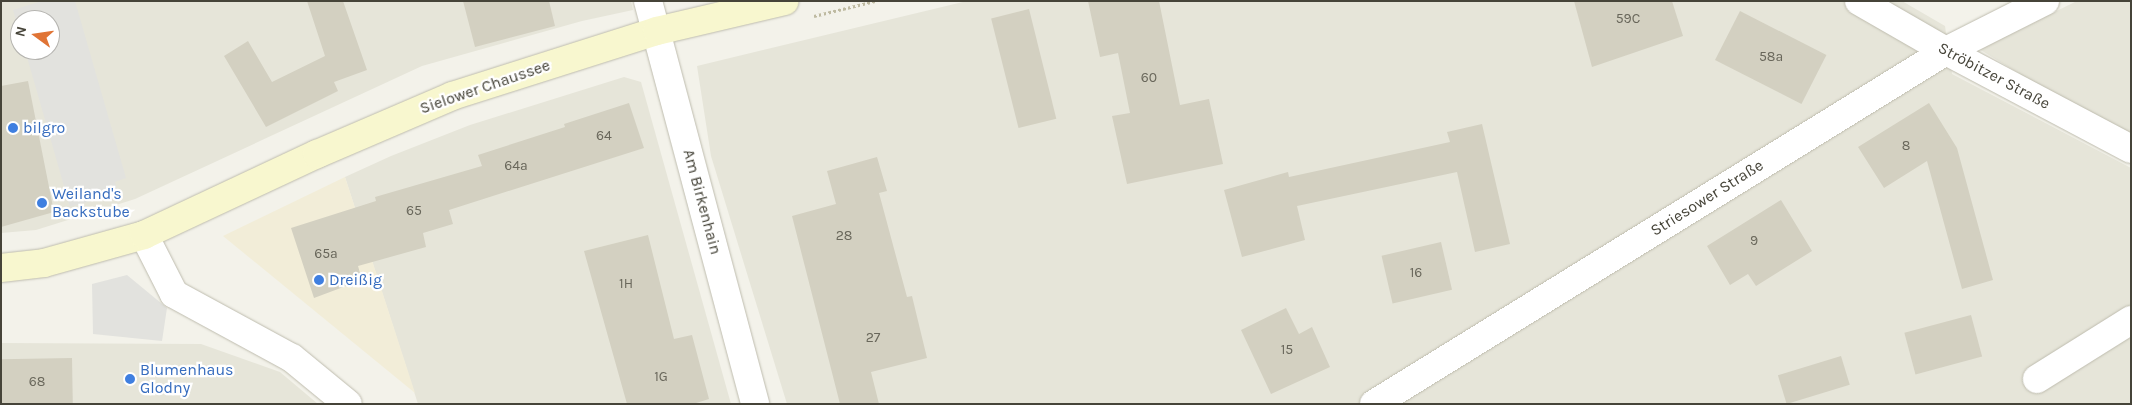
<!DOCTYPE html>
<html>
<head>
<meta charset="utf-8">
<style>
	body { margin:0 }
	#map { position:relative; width:2132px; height:405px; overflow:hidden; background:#f3f2ea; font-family:Karla,sans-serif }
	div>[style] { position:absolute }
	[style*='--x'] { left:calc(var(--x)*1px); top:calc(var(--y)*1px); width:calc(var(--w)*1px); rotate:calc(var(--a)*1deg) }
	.residential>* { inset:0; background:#e6e5d9 }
	.commercial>* { inset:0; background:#f2edd8 }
	.parking>* { inset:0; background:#e2e2de }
	.building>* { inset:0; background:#d3d0c1; transform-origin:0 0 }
	.path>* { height:3px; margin-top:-1.5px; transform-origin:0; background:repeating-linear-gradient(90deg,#bebaa1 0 2.5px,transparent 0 5px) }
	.roads { filter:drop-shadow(0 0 1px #bebcae) drop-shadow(0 0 1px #bebcae) }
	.street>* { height:28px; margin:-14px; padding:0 14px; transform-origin:14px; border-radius:14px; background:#fff }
	.secondary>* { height:28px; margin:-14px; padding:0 14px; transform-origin:14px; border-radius:14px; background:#f8f7cf }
	.dots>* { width:14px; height:14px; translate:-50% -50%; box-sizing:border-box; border:2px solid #fff; border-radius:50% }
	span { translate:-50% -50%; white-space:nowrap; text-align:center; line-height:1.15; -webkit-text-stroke:4.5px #fff; paint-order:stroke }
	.number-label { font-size:14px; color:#69675b }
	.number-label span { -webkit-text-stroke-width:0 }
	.street-label { font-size:16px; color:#464439 }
	.shop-label { font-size:16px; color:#366cbe }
	.left { translate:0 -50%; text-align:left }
	.frame { position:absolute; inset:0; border:2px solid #464439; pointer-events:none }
	.north { position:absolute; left:10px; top:10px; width:50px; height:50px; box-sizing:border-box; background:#fff; border:1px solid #b5b4b0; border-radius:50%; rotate:284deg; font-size:14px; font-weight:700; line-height:20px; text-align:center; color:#464439 }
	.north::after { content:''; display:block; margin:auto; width:18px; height:22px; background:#e07435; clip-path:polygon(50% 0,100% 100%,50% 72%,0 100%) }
</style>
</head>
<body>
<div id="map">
	<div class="residential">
		<div style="clip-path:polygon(evenodd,1px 1px,631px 1px,633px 10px,582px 21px,422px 66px,135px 199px,36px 230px,1px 233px,1px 1px,20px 20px,50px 20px,50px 50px,20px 50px,20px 20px)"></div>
		<div style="clip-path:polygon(967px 1px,1902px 1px,1945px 26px,1952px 74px,2131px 168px,2131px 404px,787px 404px,711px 156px,697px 66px)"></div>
		<div style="clip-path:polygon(2077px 1px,2131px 1px,2131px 138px,2099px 122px,1979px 49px)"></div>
		<div style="clip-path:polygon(624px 77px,641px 82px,731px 404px,418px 404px,345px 177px,391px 156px,470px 125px)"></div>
		<div style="clip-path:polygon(1px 343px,201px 344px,280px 372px,318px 404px,1px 404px)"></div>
	</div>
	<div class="commercial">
		<div style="clip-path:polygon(345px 177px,415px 393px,223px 236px)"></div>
	</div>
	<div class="parking">
		<div style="clip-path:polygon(42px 1px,75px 1px,126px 178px,115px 182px,118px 193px,70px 207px,25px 50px,50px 50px,50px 20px,20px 20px,20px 34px,13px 10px)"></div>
		<div style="clip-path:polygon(127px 275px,167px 308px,162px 341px,93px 334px,92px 284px)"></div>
	</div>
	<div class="building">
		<div style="clip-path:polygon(307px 1px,343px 1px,367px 70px,334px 82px,338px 91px,266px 127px,224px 56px,248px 41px,272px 82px,325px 56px)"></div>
		<div style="clip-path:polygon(463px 1px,549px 1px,555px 26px,475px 47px)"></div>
		<div style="clip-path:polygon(1088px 1px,1159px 1px,1180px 105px,1209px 99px,1223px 164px,1127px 184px,1112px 116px,1130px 113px,1118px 53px,1100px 57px)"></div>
		<div style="clip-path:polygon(1574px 1px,1672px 1px,1683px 36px,1592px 67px)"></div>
		<div style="left:1029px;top:9px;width:113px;height:39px;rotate:76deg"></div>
		<div style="left:1740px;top:11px;width:97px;height:55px;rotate:27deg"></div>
		<div style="clip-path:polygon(28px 81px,54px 212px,1px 227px,1px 86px)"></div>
		<div style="clip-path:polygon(629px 103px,644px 148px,449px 210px,453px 224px,423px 233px,426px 247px,358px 266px,362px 280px,314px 298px,291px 228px,376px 201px,375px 197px,482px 166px,478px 155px,565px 127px,564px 124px)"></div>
		<div style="clip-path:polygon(1929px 103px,1957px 148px,1993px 280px,1962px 289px,1927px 161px,1884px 188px,1858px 147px)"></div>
		<div style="clip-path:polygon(1482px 124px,1510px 244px,1475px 252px,1457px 172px,1297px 206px,1305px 240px,1242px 257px,1224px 190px,1288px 172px,1289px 177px,1450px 142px,1447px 132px)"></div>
		<div style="clip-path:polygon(877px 157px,887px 191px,879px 193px,907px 297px,912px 296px,927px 358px,871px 372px,879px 404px,840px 404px,792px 216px,836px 204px,827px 171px)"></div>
		<div style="clip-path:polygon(1781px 200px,1812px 251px,1756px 286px,1748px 274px,1730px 285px,1707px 246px)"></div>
		<div style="clip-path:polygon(648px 235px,674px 339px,692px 335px,709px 399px,693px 404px,627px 404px,584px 251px)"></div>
		<div style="left:1441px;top:242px;width:49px;height:61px;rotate:77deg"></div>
		<div style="clip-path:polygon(1286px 308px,1299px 334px,1312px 327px,1330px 367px,1271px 394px,1241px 330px)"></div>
		<div style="left:1971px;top:315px;width:43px;height:69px;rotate:75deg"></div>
		<div style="left:1841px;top:356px;width:30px;height:66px;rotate:73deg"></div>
		<div style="left:72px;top:358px;width:46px;height:71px;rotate:89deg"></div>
	</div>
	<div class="path">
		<div style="--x:814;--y:16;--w:63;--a:-13.8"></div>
	</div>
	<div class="roads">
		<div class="street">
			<div style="--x:648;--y:1;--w:417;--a:75.1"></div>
			<div style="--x:1859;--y:1;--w:100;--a:29.9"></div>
			<div style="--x:1946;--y:51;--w:209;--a:27.9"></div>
			<div style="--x:144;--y:235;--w:66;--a:63"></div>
			<div style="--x:174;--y:294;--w:134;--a:28.5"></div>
			<div style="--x:292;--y:358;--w:72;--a:39.4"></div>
			<div style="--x:2037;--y:379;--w:111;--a:-32.1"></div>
			<div style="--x:1374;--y:404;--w:672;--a:-31.68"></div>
			<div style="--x:1946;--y:51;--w:111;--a:-26.8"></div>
		</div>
		<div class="secondary">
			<div style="--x:1;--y:268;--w:43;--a:-6.6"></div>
			<div style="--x:44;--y:263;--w:104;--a:-15.6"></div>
			<div style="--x:144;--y:235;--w:191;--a:-25.1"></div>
			<div style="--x:317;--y:154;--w:147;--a:-23.2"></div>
			<div style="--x:452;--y:96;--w:215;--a:-17.6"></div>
			<div style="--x:657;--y:31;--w:131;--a:-13.2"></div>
		</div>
	</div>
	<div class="dots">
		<div style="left:13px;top:128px;background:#3f7fe0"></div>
		<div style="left:42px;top:203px;background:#3f7fe0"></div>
		<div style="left:319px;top:280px;background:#3f7fe0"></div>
		<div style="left:130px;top:379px;background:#3f7fe0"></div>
	</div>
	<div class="number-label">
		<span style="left:1628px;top:19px">59C</span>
		<span style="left:1771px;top:57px">58a</span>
		<span style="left:1149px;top:78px">60</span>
		<span style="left:604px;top:136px">64</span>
		<span style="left:1906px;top:146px">8</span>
		<span style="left:516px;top:166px">64a</span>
		<span style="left:414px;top:211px">65</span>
		<span style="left:844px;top:236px">28</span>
		<span style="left:1754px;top:241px">9</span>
		<span style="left:326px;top:254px">65a</span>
		<span style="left:1416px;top:273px">16</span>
		<span style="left:626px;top:284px">1H</span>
		<span style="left:873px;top:338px">27</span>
		<span style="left:1287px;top:350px">15</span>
		<span style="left:661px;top:377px">1G</span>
		<span style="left:37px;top:382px">68</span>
	</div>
	<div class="street-label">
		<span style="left:1994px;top:76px;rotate:28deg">Ströbitzer Straße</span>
		<span style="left:485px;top:87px;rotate:-19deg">Sielower Chaussee</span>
		<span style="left:1707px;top:198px;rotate:-32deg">Striesower Straße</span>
		<span style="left:702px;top:202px;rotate:75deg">Am Birkenhain</span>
	</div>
	<div class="shop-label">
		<span class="left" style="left:23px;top:128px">bilgro</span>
		<span class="left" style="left:52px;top:203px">Weiland's<br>Backstube</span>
		<span class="left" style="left:329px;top:280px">Dreißig</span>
		<span class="left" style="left:140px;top:379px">Blumenhaus<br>Glodny</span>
	</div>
	<div class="frame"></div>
	<div class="north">N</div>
</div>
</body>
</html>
